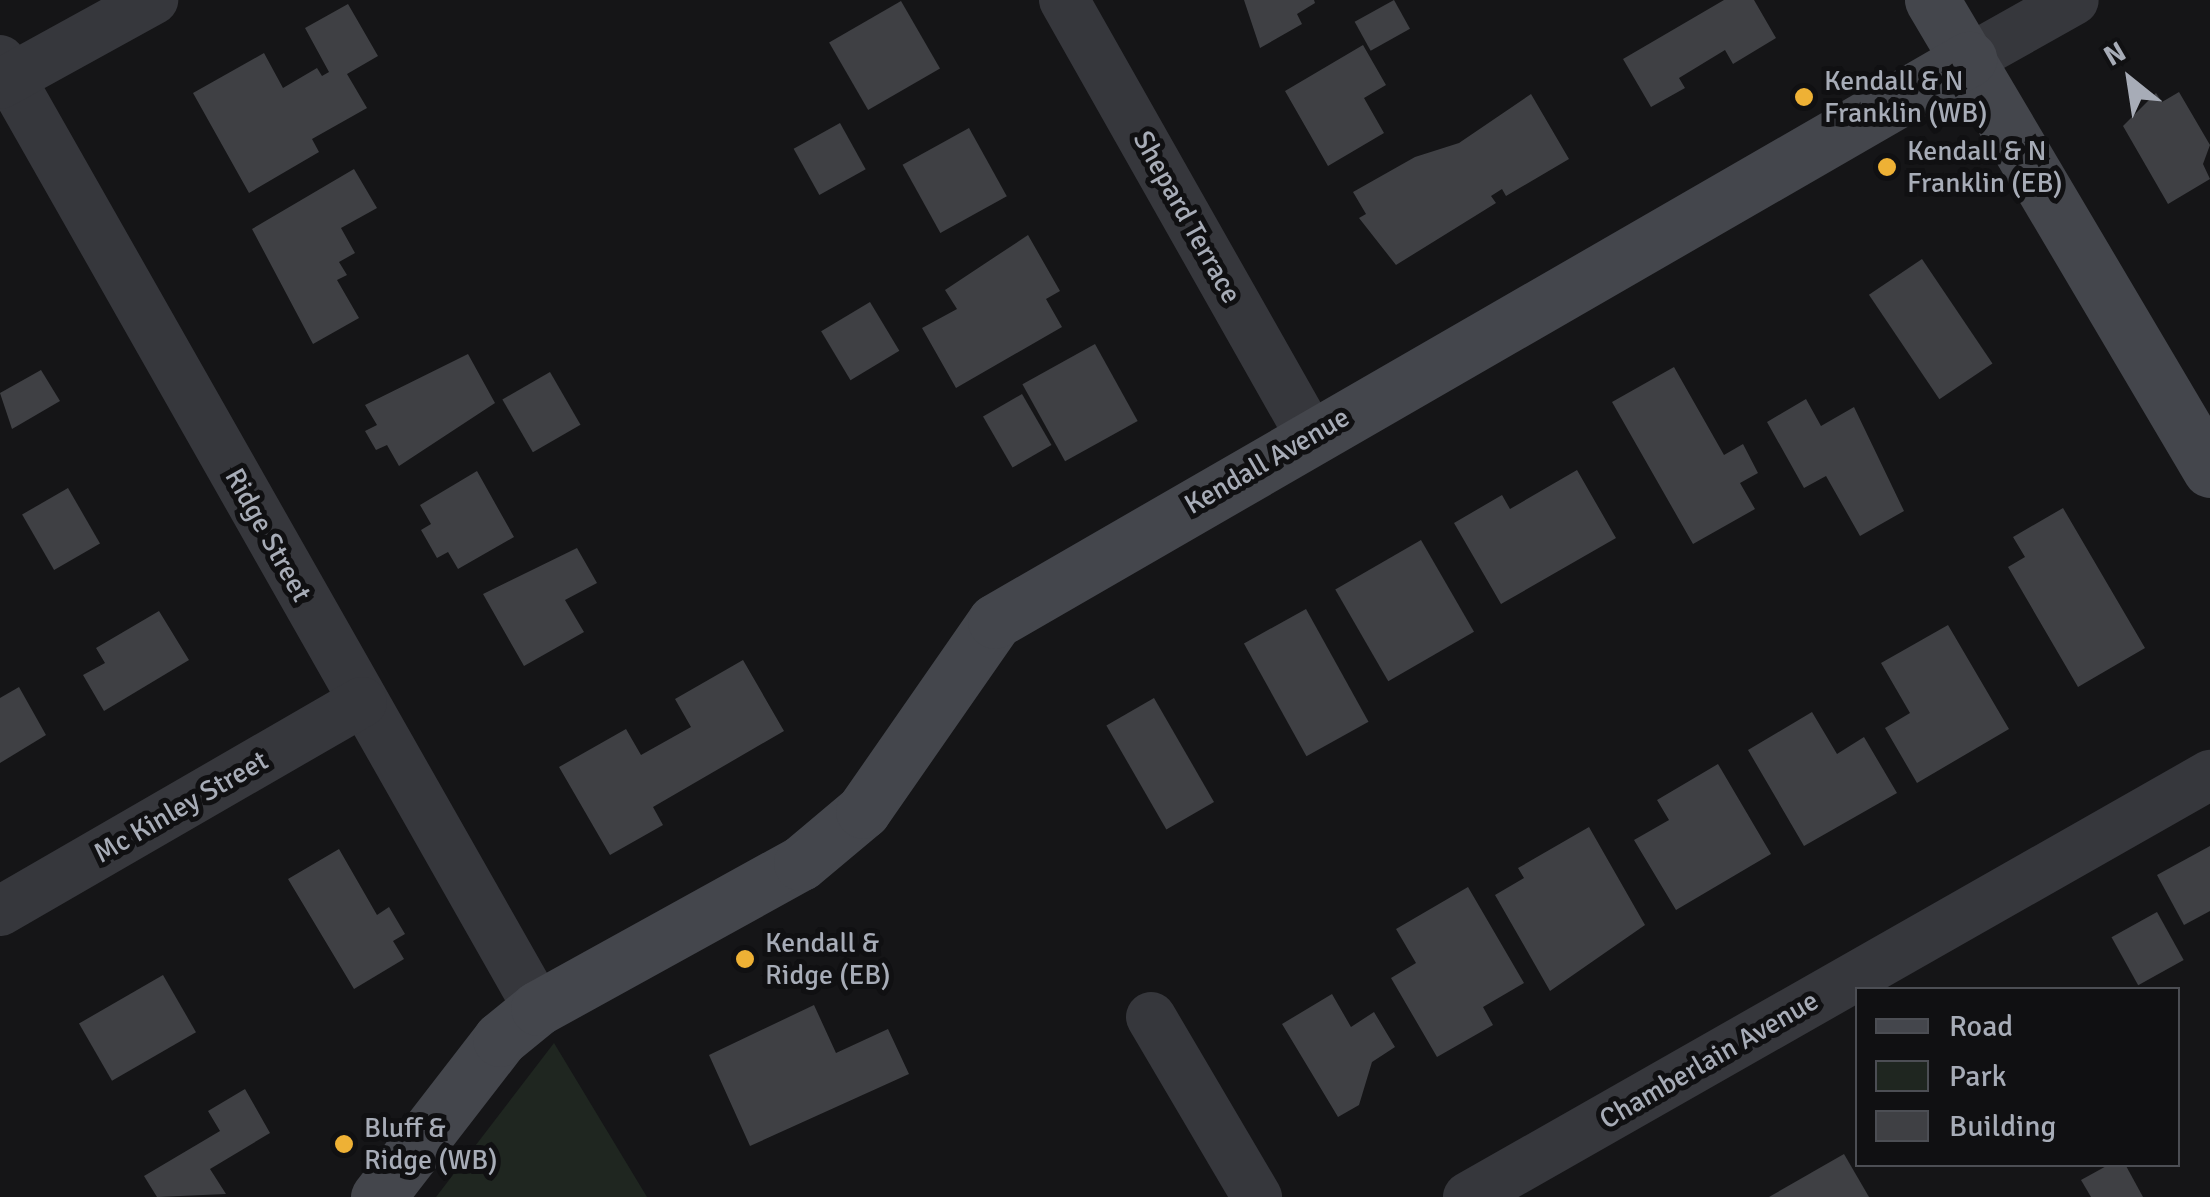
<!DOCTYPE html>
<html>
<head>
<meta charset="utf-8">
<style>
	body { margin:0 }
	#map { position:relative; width:2210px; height:1197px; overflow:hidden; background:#151517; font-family:Signika,sans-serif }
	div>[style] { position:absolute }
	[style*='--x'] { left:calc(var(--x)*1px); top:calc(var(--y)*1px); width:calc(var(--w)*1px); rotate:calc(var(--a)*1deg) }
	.green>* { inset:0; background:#1f2620 }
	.building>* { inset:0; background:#3f4044; transform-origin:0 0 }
	.street>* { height:50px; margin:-25px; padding:0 25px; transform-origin:25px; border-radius:25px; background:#36373c }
	.secondary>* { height:55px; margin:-27.5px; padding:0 27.5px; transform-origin:27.5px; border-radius:27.5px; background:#44464c }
	.dots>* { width:28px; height:28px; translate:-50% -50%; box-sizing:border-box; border:5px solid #101012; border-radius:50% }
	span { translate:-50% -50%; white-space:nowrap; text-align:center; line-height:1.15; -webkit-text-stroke:10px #101012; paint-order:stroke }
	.poi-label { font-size:28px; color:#a7acb7 }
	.left { translate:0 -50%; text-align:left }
	.street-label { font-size:28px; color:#a7acb7 }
	.legend { position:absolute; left:1855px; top:987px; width:325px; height:180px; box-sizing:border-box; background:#101012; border:2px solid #4c4e54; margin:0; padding:12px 18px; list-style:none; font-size:30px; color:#a7acb7 }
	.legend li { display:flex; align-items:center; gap:20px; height:50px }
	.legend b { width:50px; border:2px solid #4c4e54 }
	.north { position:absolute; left:2080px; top:30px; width:100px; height:100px; -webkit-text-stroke:8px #101012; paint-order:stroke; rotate:330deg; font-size:28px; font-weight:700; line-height:40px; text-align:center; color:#a7acb7 }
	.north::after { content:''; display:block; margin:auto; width:35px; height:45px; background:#a7acb7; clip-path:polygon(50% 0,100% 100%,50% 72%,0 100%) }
</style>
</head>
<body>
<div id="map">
	<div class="green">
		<div style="clip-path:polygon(554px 1043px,647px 1197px,436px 1197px)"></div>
	</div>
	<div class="building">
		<div style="clip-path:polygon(1244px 0,1314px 0,1315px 3px,1297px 14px,1302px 24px,1260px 48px)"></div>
		<div style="left:1394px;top:0;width:33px;height:45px;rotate:61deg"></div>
		<div style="clip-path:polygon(1724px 0,1754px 0,1776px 38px,1733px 64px,1725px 50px,1679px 78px,1685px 88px,1651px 107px,1623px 59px)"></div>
		<div style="left:901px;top:1px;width:78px;height:83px;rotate:60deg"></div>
		<div style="clip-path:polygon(348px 4px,378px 56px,347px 74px,367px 108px,312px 139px,319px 152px,249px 193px,193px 93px,264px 53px,283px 88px,317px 68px,322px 76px,329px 72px,305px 28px)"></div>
		<div style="clip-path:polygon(1363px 45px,1386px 85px,1364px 98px,1384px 133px,1328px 166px,1285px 91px)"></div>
		<div style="clip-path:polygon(2179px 92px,2210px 145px,2203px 164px,2210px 179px,2168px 204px,2123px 126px,2156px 93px,2162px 102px)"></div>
		<div style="clip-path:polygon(1531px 94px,1569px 159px,1506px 196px,1502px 189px,1491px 196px,1496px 203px,1396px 265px,1359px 218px,1366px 214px,1353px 192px,1415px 157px,1459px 143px)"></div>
		<div style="left:840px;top:123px;width:53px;height:53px;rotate:61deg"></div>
		<div style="left:969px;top:128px;width:78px;height:76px;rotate:61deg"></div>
		<div style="clip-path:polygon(354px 169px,377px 208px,341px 228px,355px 253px,339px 262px,347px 275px,337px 280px,359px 318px,313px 344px,252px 229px)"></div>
		<div style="clip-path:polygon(1028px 235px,1060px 291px,1046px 299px,1062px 327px,956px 388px,922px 328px,957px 309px,945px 290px)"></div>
		<div style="left:1922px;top:259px;width:126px;height:64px;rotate:56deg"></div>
		<div style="left:870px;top:302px;width:57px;height:57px;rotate:59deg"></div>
		<div style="left:1095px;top:344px;width:88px;height:83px;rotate:61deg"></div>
		<div style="clip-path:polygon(468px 354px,495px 403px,399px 466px,387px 445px,376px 450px,365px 431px,377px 425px,365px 405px)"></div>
		<div style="clip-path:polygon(1674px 367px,1724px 455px,1743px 444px,1758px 473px,1740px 483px,1755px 509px,1693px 544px,1612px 402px)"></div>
		<div style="clip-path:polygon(41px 370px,60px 401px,12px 429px,0 393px)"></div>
		<div style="left:550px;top:372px;width:61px;height:55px;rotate:60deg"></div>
		<div style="left:1022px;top:394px;width:59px;height:45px;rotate:60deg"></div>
		<div style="clip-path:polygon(1806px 399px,1821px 426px,1854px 407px,1904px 511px,1860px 536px,1826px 476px,1804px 488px,1767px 422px)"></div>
		<div style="clip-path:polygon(1577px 470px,1616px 538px,1501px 604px,1454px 523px,1502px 495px,1510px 509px)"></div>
		<div style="clip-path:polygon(477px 471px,514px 537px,458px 569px,448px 552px,437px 558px,421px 530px,431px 524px,420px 505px)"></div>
		<div style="left:68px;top:488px;width:64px;height:53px;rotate:60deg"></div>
		<div style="clip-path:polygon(2063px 508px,2145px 648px,2078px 687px,2008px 567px,2025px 557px,2013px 537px)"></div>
		<div style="left:1421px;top:540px;width:106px;height:99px;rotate:60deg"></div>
		<div style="clip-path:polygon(577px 548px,597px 583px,565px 600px,584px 632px,524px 666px,483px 594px)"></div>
		<div style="left:1306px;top:609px;width:129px;height:71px;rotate:61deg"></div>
		<div style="clip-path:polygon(159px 611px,189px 660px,104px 711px,83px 675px,105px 663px,96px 648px)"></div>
		<div style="clip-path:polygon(1948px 625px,2009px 729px,1917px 783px,1885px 728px,1910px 713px,1881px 663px)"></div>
		<div style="clip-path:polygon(743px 660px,784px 731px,653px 807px,663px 825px,610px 855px,559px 767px,626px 729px,641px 755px,691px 727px,675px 699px)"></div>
		<div style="clip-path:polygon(19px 687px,46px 735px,0 763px,0 698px)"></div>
		<div style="left:1154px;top:698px;width:120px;height:55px;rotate:60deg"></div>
		<div style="clip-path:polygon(1812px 712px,1837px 754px,1864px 737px,1897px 793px,1804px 846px,1748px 750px)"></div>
		<div style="clip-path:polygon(1718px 764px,1771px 854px,1676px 910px,1634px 840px,1669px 820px,1657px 800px)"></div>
		<div style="clip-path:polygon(1589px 827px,1645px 925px,1550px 991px,1495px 895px,1524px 878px,1518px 868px)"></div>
		<div style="clip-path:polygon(2210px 846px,2210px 911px,2184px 925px,2157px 875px)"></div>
		<div style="clip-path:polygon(339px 849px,377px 915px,389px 907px,405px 934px,393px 941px,404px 959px,354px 989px,288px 879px)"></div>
		<div style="clip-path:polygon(1468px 887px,1524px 983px,1483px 1007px,1493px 1025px,1437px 1057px,1391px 978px,1416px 963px,1396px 929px)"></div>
		<div style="left:2157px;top:912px;width:55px;height:52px;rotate:61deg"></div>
		<div style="left:163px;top:975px;width:66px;height:97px;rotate:60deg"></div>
		<div style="clip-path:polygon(1332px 994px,1351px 1027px,1374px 1012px,1395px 1047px,1372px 1062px,1359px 1105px,1338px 1117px,1282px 1024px)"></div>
		<div style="clip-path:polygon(814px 1005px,836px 1053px,888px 1029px,909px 1074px,750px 1146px,709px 1055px)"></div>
		<div style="clip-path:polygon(245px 1089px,270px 1133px,210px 1169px,226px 1194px,157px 1197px,144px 1176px,220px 1131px,208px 1111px)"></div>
		<div style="clip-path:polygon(1844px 1154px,1869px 1197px,1769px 1197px)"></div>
		<div style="clip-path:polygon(2110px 1164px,2125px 1164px,2143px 1197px,2091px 1197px,2081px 1180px)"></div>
	</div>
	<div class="street">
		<div style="--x:1064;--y:0;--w:500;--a:60.5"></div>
		<div style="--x:1969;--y:59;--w:120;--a:-29.3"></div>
		<div style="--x:0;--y:60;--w:1090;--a:60.42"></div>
		<div style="--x:0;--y:84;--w:175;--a:-28.8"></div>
		<div style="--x:0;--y:911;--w:418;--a:-30"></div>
		<div style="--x:1151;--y:1017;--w:209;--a:59.5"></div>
		<div style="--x:1468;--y:1197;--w:854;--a:-29.63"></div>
	</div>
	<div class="secondary">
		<div style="--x:1932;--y:0;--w:546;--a:59.4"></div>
		<div style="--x:378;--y:1197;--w:200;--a:-52.3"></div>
		<div style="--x:500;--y:1039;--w:49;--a:-39.2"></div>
		<div style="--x:538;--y:1008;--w:300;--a:-28.9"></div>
		<div style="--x:801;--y:863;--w:81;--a:-40"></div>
		<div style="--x:863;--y:811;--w:231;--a:-55.2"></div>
		<div style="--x:995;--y:621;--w:1125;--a:-29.99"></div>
	</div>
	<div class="dots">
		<div style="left:1804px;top:97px;background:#eeb135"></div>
		<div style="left:1887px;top:167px;background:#eeb135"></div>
		<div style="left:745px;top:959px;background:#eeb135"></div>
		<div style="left:344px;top:1144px;background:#eeb135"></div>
	</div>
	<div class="poi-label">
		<span class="left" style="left:1824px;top:97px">Kendall &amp; N<br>Franklin (WB)</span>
		<span class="left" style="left:1907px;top:167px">Kendall &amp; N<br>Franklin (EB)</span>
		<span class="left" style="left:765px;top:959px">Kendall &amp;<br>Ridge (EB)</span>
		<span class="left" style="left:364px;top:1144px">Bluff &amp;<br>Ridge (WB)</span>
	</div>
	<div class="street-label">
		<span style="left:1187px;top:217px;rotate:61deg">Shepard Terrace</span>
		<span style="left:1267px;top:461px;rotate:-30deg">Kendall Avenue</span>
		<span style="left:268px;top:535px;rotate:61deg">Ridge Street</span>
		<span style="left:181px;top:807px;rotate:-30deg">Mc Kinley Street</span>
		<span style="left:1709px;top:1060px;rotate:-30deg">Chamberlain Avenue</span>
	</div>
	<ul class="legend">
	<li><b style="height:12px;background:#44464c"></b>Road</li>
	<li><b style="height:28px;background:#1f2620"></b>Park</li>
	<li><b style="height:28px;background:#3f4044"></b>Building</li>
	</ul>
	<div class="north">N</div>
</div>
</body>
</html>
